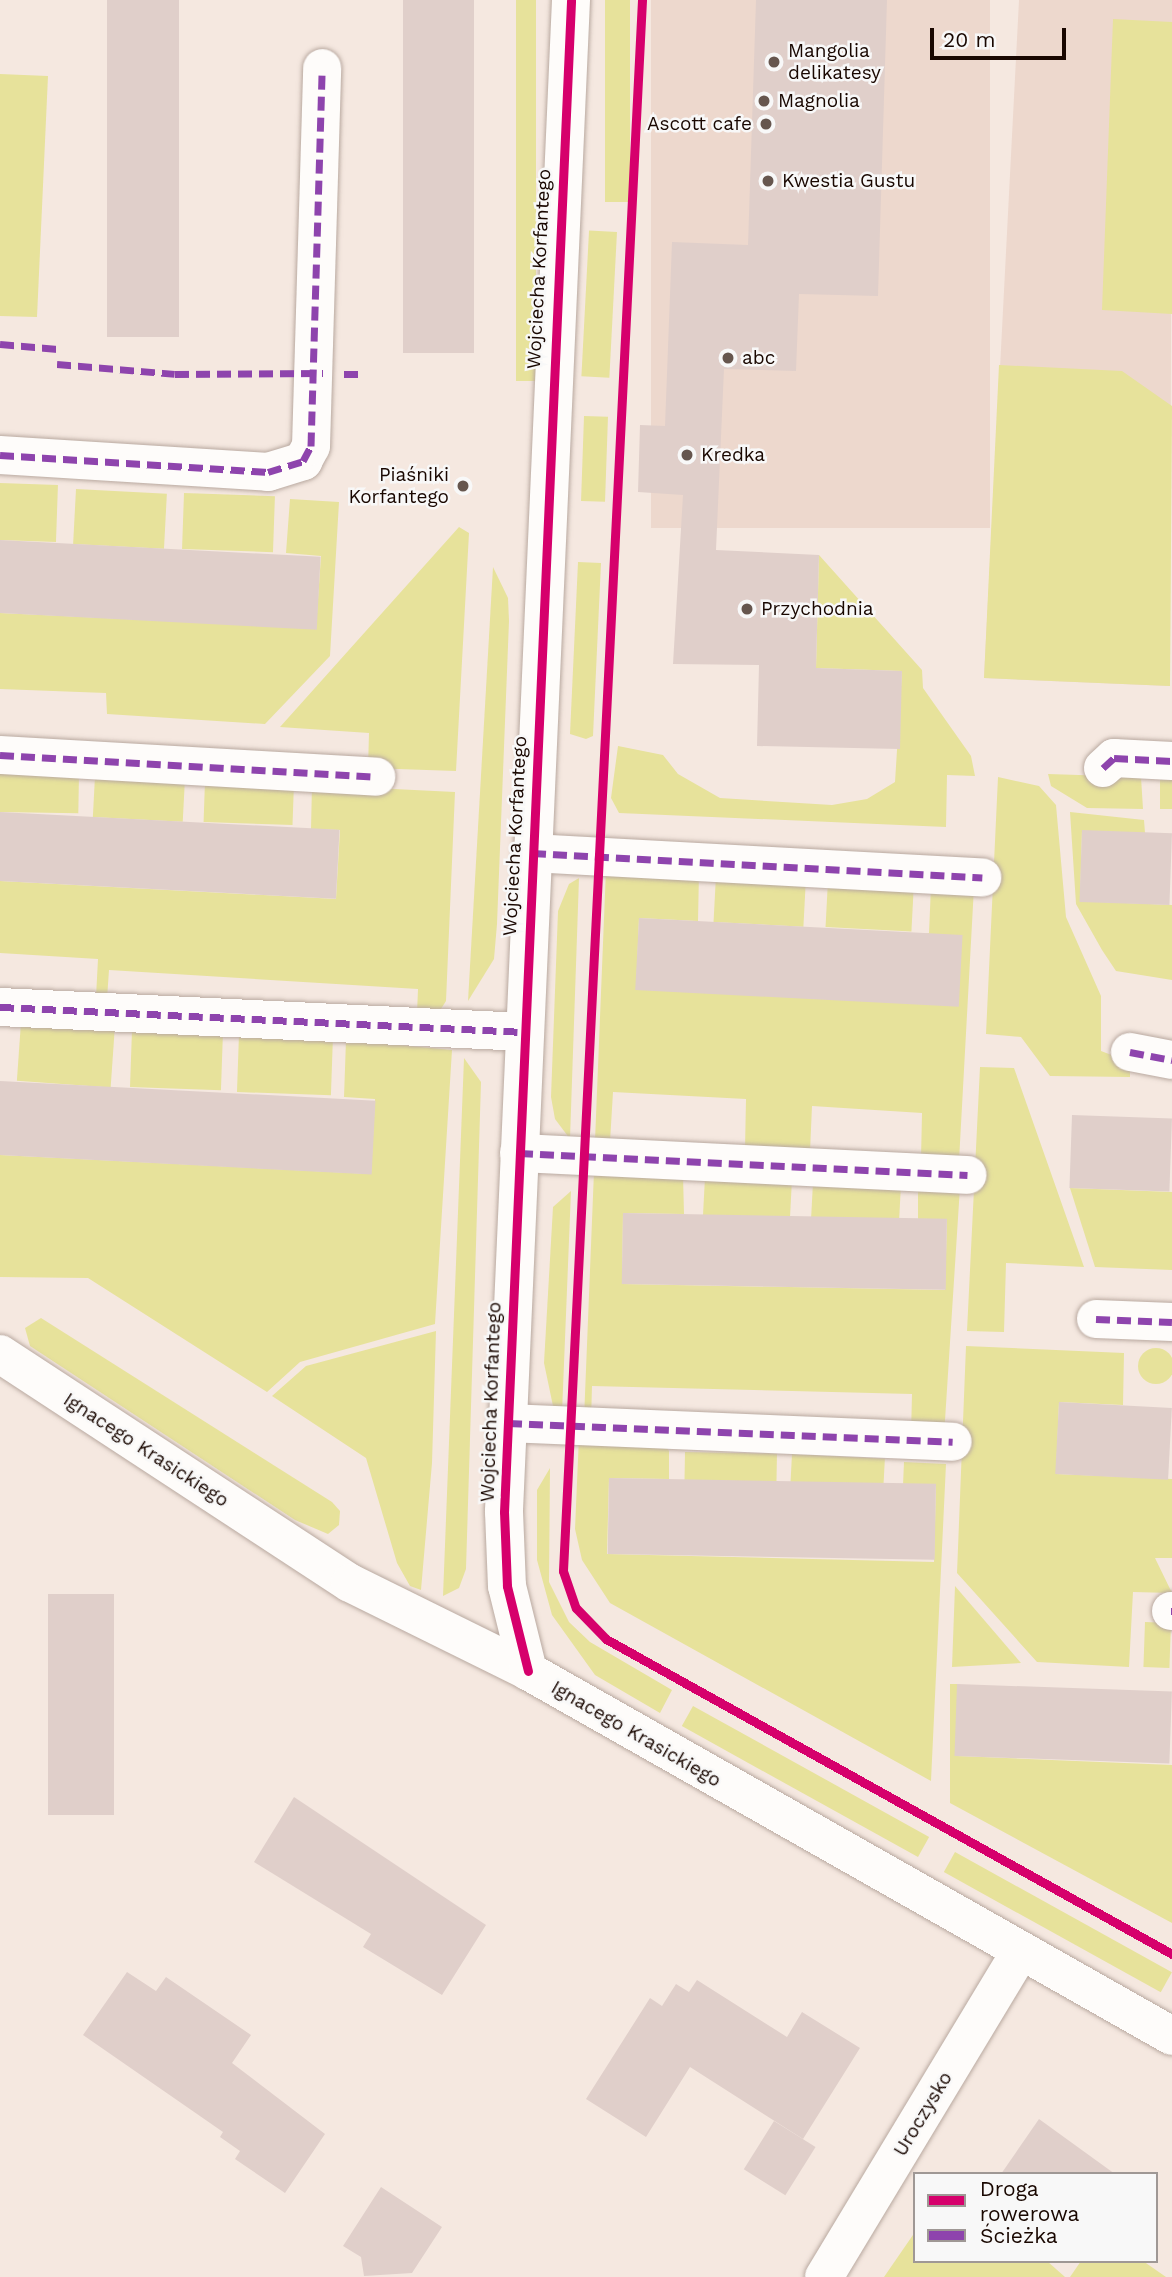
<!DOCTYPE html>
<html>
<head>
<meta charset="utf-8">
<style>
	body { margin:0 }
	#map { position:relative; width:1172px; height:2277px; overflow:hidden; background:#f5e8e0; font-family:"Work Sans",sans-serif }
	div>[style] { position:absolute }
	[style*='--x'] { left:calc(var(--x)*1px); top:calc(var(--y)*1px); width:calc(var(--w)*1px); rotate:calc(var(--a)*1deg) }
	.built>* { inset:0; background:#edd8cd; transform-origin:0 0 }
	.green>* { inset:0; background:#e7e29b; transform-origin:0 0 }
	.round { border-radius:50% }
	.building>* { inset:0; background:#e0cfca; transform-origin:0 0 }
	.roads { filter:drop-shadow(0 0 2px #b9a9a0) drop-shadow(0 0 2px #b9a9a0) }
	.minor>* { height:38px; margin:-19px; padding:0 19px; transform-origin:19px; border-radius:19px; background:#fefcfa }
	.tertiary>* { height:38px; margin:-19px; padding:0 19px; transform-origin:19px; border-radius:19px; background:#fefcfa }
	.quiet>* { height:7px; margin-top:-3.5px; transform-origin:0; background:repeating-linear-gradient(90deg,#8e44ad 0 14px,transparent 0 21px) }
	.cycleway>* { height:9px; margin:-4.5px; padding:0 4.5px; transform-origin:4.5px; border-radius:4.5px; background:#d6006c }
	.dots>* { width:19px; height:19px; translate:-50% -50%; box-sizing:border-box; border:4px solid #f8f8f8; border-radius:50% }
	span { translate:-50% -50%; white-space:nowrap; text-align:center; line-height:1.15; -webkit-text-stroke:5px #f8f8f8; paint-order:stroke }
	.poi-label { font-size:19px; color:#190700 }
	.left { translate:0 -50%; text-align:left }
	.right { translate:-100% -50%; text-align:right }
	.street-label { font-size:19px; color:#190700 }
	.legend { position:absolute; left:913px; top:2172px; width:245px; height:91px; box-sizing:border-box; background:#f8f8f8; border:2px solid #9f9895; margin:0; padding:9px 12px; list-style:none; font-size:21px; color:#190700 }
	.legend li { display:flex; align-items:center; gap:14px; height:35px }
	.legend b { width:35px; border:2px solid #9f9895 }
	.scale { position:absolute; left:930px; top:28px; width:136px; height:32px; box-sizing:border-box; border:4px solid #190700; border-top:0; padding-left:9px; font-size:21px; line-height:24px; white-space:nowrap; color:#190700; -webkit-text-stroke:5px #f8f8f8; paint-order:stroke }
</style>
</head>
<body>
<div id="map">
	<div class="built">
		<div style="left:651px;top:0;width:339px;height:528px"></div>
		<div style="clip-path:polygon(1019px 0,1172px 0,1170px 686px,984px 678px)"></div>
	</div>
	<div class="green">
		<div style="left:516px;top:0;width:20px;height:381px"></div>
		<div style="left:605px;top:0;width:25px;height:202px"></div>
		<div style="clip-path:polygon(1113px 19px,1172px 22px,1172px 314px,1102px 310px)"></div>
		<div style="clip-path:polygon(0 74px,48px 76px,37px 317px,0 316px)"></div>
		<div style="left:617px;top:232px;width:146px;height:28px;rotate:93deg"></div>
		<div style="clip-path:polygon(999px 365px,1122px 371px,1172px 406px,1170px 686px,984px 678px)"></div>
		<div style="left:584px;top:416px;width:24px;height:85px;rotate:2deg"></div>
		<div style="left:0;top:483px;width:58px;height:57px;rotate:2deg"></div>
		<div style="left:76px;top:489px;width:91px;height:55px;rotate:3deg"></div>
		<div style="left:184px;top:493px;width:91px;height:56px;rotate:2deg"></div>
		<div style="clip-path:polygon(290px 499px,339px 502px,330px 656px,265px 724px,107px 714px,106px 693px,0 689px,0 613px,316px 628px,321px 556px,286px 553px)"></div>
		<div style="clip-path:polygon(459px 527px,469px 533px,456px 771px,368px 768px,369px 733px,280px 727px)"></div>
		<div style="clip-path:polygon(819px 555px,922px 670px,923px 688px,971px 756px,975px 776px,947px 775px,946px 827px,619px 813px,611px 798px,618px 746px,663px 755px,678px 774px,720px 798px,832px 805px,867px 799px,895px 782px,902px 671px,816px 668px)"></div>
		<div style="clip-path:polygon(578px 562px,601px 563px,593px 736px,586px 739px,570px 734px)"></div>
		<div style="clip-path:polygon(493px 567px,508px 598px,509px 621px,497px 924px,494px 959px,468px 1001px)"></div>
		<div style="left:0;top:773px;width:79px;height:39px;rotate:1deg"></div>
		<div style="clip-path:polygon(1048px 774px,1141px 777px,1143px 809px,1087px 808px,1051px 786px)"></div>
		<div style="left:95px;top:776px;width:90px;height:41px;rotate:3deg"></div>
		<div style="clip-path:polygon(998px 777px,1039px 786px,1056px 805px,1066px 917px,1101px 996px,1101px 1051px,1130px 1062px,1130px 1077px,1050px 1076px,1021px 1037px,986px 1034px)"></div>
		<div style="left:1160px;top:780px;width:12px;height:29px"></div>
		<div style="left:205px;top:781px;width:89px;height:41px;rotate:2deg"></div>
		<div style="clip-path:polygon(312px 785px,455px 792px,446px 1001px,439px 1012px,417px 1014px,418px 989px,109px 970px,107px 999px,96px 997px,98px 959px,0 953px,0 881px,336px 899px,340px 830px,311px 829px)"></div>
		<div style="clip-path:polygon(1070px 812px,1144px 820px,1145px 833px,1082px 831px,1080px 901px,1172px 905px,1172px 980px,1116px 971px,1102px 950px,1076px 904px)"></div>
		<div style="clip-path:polygon(606px 869px,699px 873px,698px 921px,639px 918px,636px 990px,929px 933px,931px 886px,974px 887px,959px 1161px,921px 1159px,922px 1113px,812px 1106px,810px 1152px,745px 1149px,746px 1099px,613px 1092px,610px 1142px,595px 1141px)"></div>
		<div style="left:716px;top:875px;width:90px;height:47px;rotate:3deg"></div>
		<div style="clip-path:polygon(579px 878px,570px 1139px,555px 1119px,551px 1097px,558px 911px,569px 884px)"></div>
		<div style="left:828px;top:880px;width:86px;height:47px;rotate:3deg"></div>
		<div style="left:21px;top:1022px;width:94px;height:59px;rotate:4deg"></div>
		<div style="left:132px;top:1030px;width:91px;height:57px;rotate:2deg"></div>
		<div style="left:239px;top:1034px;width:94px;height:58px;rotate:2deg"></div>
		<div style="clip-path:polygon(346px 1040px,452px 1050px,435px 1324px,300px 1362px,267px 1392px,88px 1278px,0 1277px,0 1155px,371px 1174px,375px 1099px,344px 1097px)"></div>
		<div style="clip-path:polygon(464px 1058px,481px 1082px,466px 1569px,459px 1588px,443px 1596px)"></div>
		<div style="clip-path:polygon(980px 1067px,1014px 1068px,1084px 1267px,1006px 1263px,1004px 1332px,967px 1331px)"></div>
		<div style="clip-path:polygon(594px 1171px,683px 1175px,684px 1214px,623px 1213px,622px 1284px,945px 1290px,947px 1220px,918px 1219px,918px 1186px,960px 1187px,944px 1436px,911px 1434px,912px 1394px,592px 1386px,591px 1421px,584px 1419px)"></div>
		<div style="left:705px;top:1177px;width:87px;height:38px;rotate:3deg"></div>
		<div style="left:813px;top:1182px;width:88px;height:35px;rotate:3deg"></div>
		<div style="clip-path:polygon(1070px 1188px,1172px 1192px,1172px 1270px,1095px 1267px)"></div>
		<div style="clip-path:polygon(571px 1191px,562px 1413px,553px 1406px,544px 1363px,553px 1207px)"></div>
		<div style="clip-path:polygon(41px 1318px,332px 1502px,340px 1511px,339px 1525px,328px 1534px,295px 1520px,30px 1346px,25px 1328px)"></div>
		<div style="clip-path:polygon(436px 1331px,432px 1463px,421px 1590px,410px 1586px,397px 1563px,366px 1458px,272px 1396px,306px 1366px)"></div>
		<div style="clip-path:polygon(966px 1346px,1124px 1353px,1123px 1405px,1059px 1402px,1056px 1474px,1172px 1479px,1172px 1558px,1155px 1558px,1172px 1593px,1133px 1592px,1129px 1667px,1037px 1662px,957px 1573px)"></div>
		<div class="round" style="left:1138px;top:1348px;width:36px;height:36px"></div>
		<div style="clip-path:polygon(579px 1436px,664px 1443px,669px 1451px,669px 1479px,609px 1478px,607px 1554px,934px 1562px,936px 1486px,903px 1485px,904px 1462px,946px 1464px,931px 1781px,610px 1603px,582px 1560px,575px 1529px)"></div>
		<div style="left:685px;top:1452px;width:92px;height:28px;rotate:1deg"></div>
		<div style="left:792px;top:1454px;width:93px;height:28px;rotate:3deg"></div>
		<div style="clip-path:polygon(550px 1468px,549px 1582px,569px 1622px,590px 1642px,672px 1690px,660px 1713px,595px 1675px,552px 1615px,537px 1560px,537px 1490px)"></div>
		<div style="clip-path:polygon(955px 1586px,1021px 1663px,952px 1667px)"></div>
		<div style="left:1145px;top:1622px;width:26px;height:45px;rotate:2deg"></div>
		<div style="clip-path:polygon(950px 1684px,957px 1684px,957px 1756px,1172px 1765px,1172px 1923px,950px 1803px)"></div>
		<div style="left:693px;top:1706px;width:270px;height:23px;rotate:29deg"></div>
		<div style="left:955px;top:1852px;width:248px;height:23px;rotate:29deg"></div>
		<div style="clip-path:polygon(915px 2232px,915px 2261px,1047px 2261px,1065px 2277px,884px 2277px)"></div>
		<div style="clip-path:polygon(1081px 2261px,1143px 2261px,1166px 2277px,1070px 2277px)"></div>
	</div>
	<div class="building">
		<div style="left:107px;top:0;width:72px;height:337px"></div>
		<div style="left:403px;top:0;width:71px;height:353px"></div>
		<div style="clip-path:polygon(756px 0,887px 0,878px 296px,799px 294px,796px 371px,724px 369px,716px 550px,819px 555px,816px 668px,902px 671px,900px 749px,757px 746px,759px 665px,673px 664px,683px 495px,638px 492px,640px 425px,665px 426px,672px 242px,748px 245px)"></div>
		<div style="left:0;top:540px;width:321px;height:73px;rotate:3deg"></div>
		<div style="left:0;top:812px;width:340px;height:69px;rotate:3deg"></div>
		<div style="left:1082px;top:830px;width:90px;height:72px;rotate:2deg"></div>
		<div style="left:639px;top:918px;width:324px;height:72px;rotate:3deg"></div>
		<div style="left:0;top:1081px;width:376px;height:74px;rotate:3deg"></div>
		<div style="left:1072px;top:1115px;width:100px;height:73px;rotate:2deg"></div>
		<div style="left:623px;top:1213px;width:324px;height:71px;rotate:1deg"></div>
		<div style="left:1059px;top:1402px;width:113px;height:72px;rotate:3deg"></div>
		<div style="left:609px;top:1478px;width:327px;height:76px;rotate:1deg"></div>
		<div style="left:48px;top:1594px;width:66px;height:221px"></div>
		<div style="left:957px;top:1684px;width:215px;height:72px;rotate:2deg"></div>
		<div style="clip-path:polygon(294px 1797px,486px 1925px,442px 1995px,363px 1947px,371px 1934px,254px 1862px)"></div>
		<div style="clip-path:polygon(127px 1972px,156px 1991px,166px 1977px,251px 2035px,232px 2063px,325px 2134px,285px 2193px,235px 2159px,240px 2151px,220px 2137px,223px 2132px,83px 2035px)"></div>
		<div style="clip-path:polygon(697px 1980px,787px 2037px,802px 2012px,860px 2048px,803px 2139px,690px 2067px,646px 2137px,586px 2099px,650px 1998px,662px 2006px,676px 1984px,689px 1992px)"></div>
		<div style="clip-path:polygon(1039px 2119px,1115px 2174px,1001px 2174px)"></div>
		<div style="left:774px;top:2121px;width:49px;height:57px;rotate:32deg"></div>
		<div style="clip-path:polygon(381px 2187px,442px 2227px,412px 2273px,364px 2276px,361px 2257px,343px 2246px)"></div>
	</div>
	<div class="roads">
		<div class="minor">
			<div style="--x:0;--y:455;--w:269;--a:3.6"></div>
			<div style="--x:268;--y:472;--w:37;--a:-17"></div>
			<div style="--x:303;--y:461;--w:17;--a:-62"></div>
			<div style="--x:311;--y:446;--w:378;--a:-88.3"></div>
			<div style="--x:0;--y:755;--w:377;--a:3.3"></div>
			<div style="--x:1103;--y:768;--w:15;--a:-42"></div>
			<div style="--x:1114;--y:758;--w:58;--a:3"></div>
			<div style="--x:532;--y:853;--w:451;--a:3.1"></div>
			<div style="--x:0;--y:1007;--w:525;--a:2.73"></div>
			<div style="--x:1130;--y:1052;--w:43;--a:10.8"></div>
			<div style="--x:519;--y:1153;--w:449;--a:2.8"></div>
			<div style="--x:1096;--y:1319;--w:76;--a:2.3"></div>
			<div style="--x:0;--y:1354;--w:418;--a:33.2"></div>
			<div style="--x:350;--y:1583;--w:199;--a:26.3"></div>
			<div style="--x:508;--y:1423;--w:445;--a:2.4"></div>
			<div style="--x:1171;--y:1611;--w:1;--a:0"></div>
			<div style="--x:824;--y:2277;--w:381;--a:-58.9"></div>
		</div>
		<div class="tertiary">
			<div style="--x:571;--y:0;--w:1513;--a:92.54"></div>
			<div style="--x:504;--y:1512;--w:74;--a:87.7"></div>
			<div style="--x:507;--y:1586;--w:88;--a:76.1"></div>
			<div style="--x:528;--y:1671;--w:740;--a:29.54"></div>
		</div>
	</div>
	<div class="quiet">
		<div style="--x:0;--y:344;--w:58;--a:4.9"></div>
		<div style="--x:57;--y:364;--w:118;--a:4.8"></div>
		<div style="--x:175;--y:374;--w:148;--a:-0.4"></div>
		<div style="--x:344;--y:374;--w:14;--a:0"></div>
		<div style="--x:0;--y:455;--w:269;--a:3.6"></div>
		<div style="--x:268;--y:472;--w:37;--a:-17"></div>
		<div style="--x:303;--y:461;--w:17;--a:-62"></div>
		<div style="--x:311;--y:446;--w:378;--a:-88.3"></div>
		<div style="--x:0;--y:755;--w:377;--a:3.3"></div>
		<div style="--x:1103;--y:768;--w:15;--a:-42"></div>
		<div style="--x:1114;--y:758;--w:58;--a:3"></div>
		<div style="--x:532;--y:853;--w:451;--a:3.1"></div>
		<div style="--x:0;--y:1007;--w:525;--a:2.73"></div>
		<div style="--x:1130;--y:1052;--w:43;--a:10.8"></div>
		<div style="--x:519;--y:1153;--w:449;--a:2.8"></div>
		<div style="--x:1096;--y:1319;--w:76;--a:2.3"></div>
		<div style="--x:508;--y:1423;--w:445;--a:2.4"></div>
		<div style="--x:1171;--y:1611;--w:1;--a:0"></div>
	</div>
	<div class="cycleway">
		<div style="--x:642;--y:0;--w:1573;--a:92.88"></div>
		<div style="--x:563;--y:1571;--w:39;--a:71"></div>
		<div style="--x:576;--y:1608;--w:43;--a:45.9"></div>
		<div style="--x:606;--y:1639;--w:648;--a:29.1"></div>
		<div style="--x:528;--y:1671;--w:88;--a:-103.9"></div>
		<div style="--x:507;--y:1586;--w:74;--a:-92.3"></div>
		<div style="--x:504;--y:1512;--w:1513;--a:-87.46"></div>
	</div>
	<div class="dots">
		<div style="left:774px;top:62px;background:#66564e"></div>
		<div style="left:764px;top:101px;background:#66564e"></div>
		<div style="left:766px;top:124px;background:#66564e"></div>
		<div style="left:768px;top:181px;background:#66564e"></div>
		<div style="left:728px;top:358px;background:#66564e"></div>
		<div style="left:687px;top:455px;background:#66564e"></div>
		<div style="left:463px;top:486px;background:#66564e"></div>
		<div style="left:747px;top:609px;background:#66564e"></div>
	</div>
	<div class="poi-label">
		<span class="left" style="left:788px;top:62px">Mangolia<br>delikatesy</span>
		<span class="left" style="left:778px;top:101px">Magnolia</span>
		<span class="right" style="left:752px;top:124px">Ascott cafe</span>
		<span class="left" style="left:782px;top:181px">Kwestia Gustu</span>
		<span class="left" style="left:742px;top:358px">abc</span>
		<span class="left" style="left:701px;top:455px">Kredka</span>
		<span class="right" style="left:449px;top:486px">Piaśniki<br>Korfantego</span>
		<span class="left" style="left:761px;top:609px">Przychodnia</span>
	</div>
	<div class="street-label">
		<span style="left:539px;top:269px;rotate:-87deg">Wojciecha Korfantego</span>
		<span style="left:515px;top:836px;rotate:-87deg">Wojciecha Korfantego</span>
		<span style="left:491px;top:1402px;rotate:-88deg">Wojciecha Korfantego</span>
		<span style="left:146px;top:1450px;rotate:33deg">Ignacego Krasickiego</span>
		<span style="left:636px;top:1734px;rotate:30deg">Ignacego Krasickiego</span>
		<span style="left:923px;top:2114px;rotate:-59deg">Uroczysko</span>
	</div>
	<ul class="legend">
	<li><b style="height:9px;background:#d6006c"></b>Droga rowerowa</li>
	<li><b style="height:9px;background:#8e44ad"></b>Ścieżka</li>
	</ul>
	<div class="scale">20 m</div>
</div>
</body>
</html>
